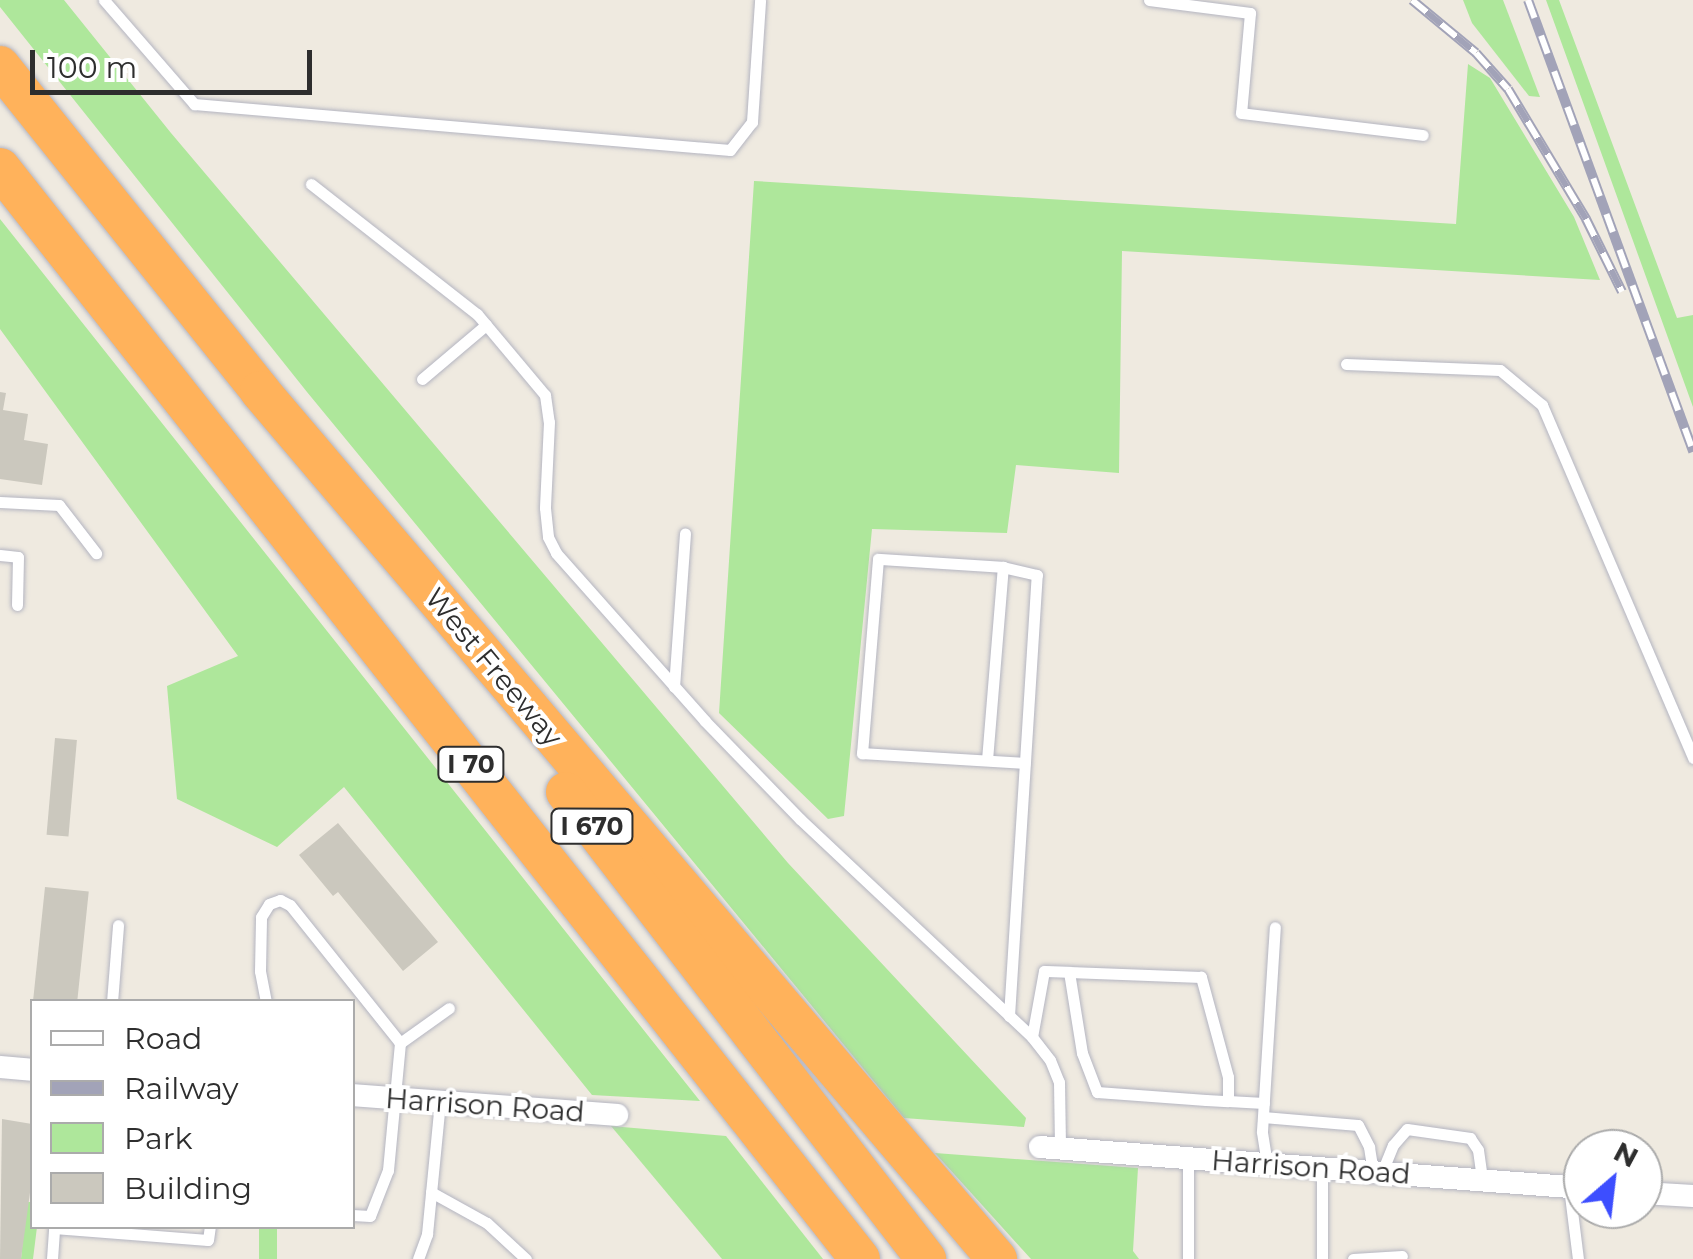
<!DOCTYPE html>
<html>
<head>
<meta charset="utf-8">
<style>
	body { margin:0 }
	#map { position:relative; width:1693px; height:1259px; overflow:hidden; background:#efeae0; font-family:Montserrat,sans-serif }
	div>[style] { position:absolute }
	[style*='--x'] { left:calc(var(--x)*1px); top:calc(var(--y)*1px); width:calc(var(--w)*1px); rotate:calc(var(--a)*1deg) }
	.green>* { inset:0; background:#aee79b; transform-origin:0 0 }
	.building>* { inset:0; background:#cbc8be; transform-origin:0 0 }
	.roads { filter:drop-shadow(0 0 2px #b4b5c1) drop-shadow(0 0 2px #b4b5c1) }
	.service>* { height:11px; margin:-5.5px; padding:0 5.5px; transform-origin:5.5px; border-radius:5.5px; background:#fff }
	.minor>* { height:22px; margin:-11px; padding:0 11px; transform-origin:11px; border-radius:11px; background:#fff }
	.motorway>* { height:40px; margin:-20px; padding:0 20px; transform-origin:20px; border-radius:20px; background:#ffb25b }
	.rail>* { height:10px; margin-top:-5px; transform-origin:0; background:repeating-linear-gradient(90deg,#fff 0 19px,#a2a3b8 0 38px); box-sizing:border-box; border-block:2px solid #a2a3b8 }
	span { translate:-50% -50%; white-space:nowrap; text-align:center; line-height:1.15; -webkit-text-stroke:8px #fff; paint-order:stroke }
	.shield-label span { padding:2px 8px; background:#fff; border:2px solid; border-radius:8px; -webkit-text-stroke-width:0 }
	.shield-label { font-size:25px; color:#2e2e2e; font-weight:700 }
	.street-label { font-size:28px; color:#2e2e2e }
	.legend { position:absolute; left:30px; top:999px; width:325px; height:230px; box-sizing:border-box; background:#fff; border:2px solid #ababab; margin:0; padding:12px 18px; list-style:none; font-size:30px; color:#2e2e2e }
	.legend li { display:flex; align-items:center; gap:20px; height:50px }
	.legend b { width:50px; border:2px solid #ababab }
	.north { position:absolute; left:1563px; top:1129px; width:100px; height:100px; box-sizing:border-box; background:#fff; border:2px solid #ababab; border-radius:50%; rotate:28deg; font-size:28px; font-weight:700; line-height:40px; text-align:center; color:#2e2e2e }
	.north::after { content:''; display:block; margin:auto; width:35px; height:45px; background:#3d4eff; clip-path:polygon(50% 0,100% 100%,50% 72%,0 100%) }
	.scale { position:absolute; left:30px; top:50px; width:282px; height:45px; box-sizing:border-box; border:5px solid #2e2e2e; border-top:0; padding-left:12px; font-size:30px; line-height:35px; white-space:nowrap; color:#2e2e2e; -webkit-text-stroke:8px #fff; paint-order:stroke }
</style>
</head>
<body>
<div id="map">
	<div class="green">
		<div style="clip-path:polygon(0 0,64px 0,171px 133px,788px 863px,1026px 1118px,1024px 1127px,904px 1118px,307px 392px,0 7px)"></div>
		<div style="clip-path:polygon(1463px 0,1503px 0,1540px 97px,1529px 96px,1472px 23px)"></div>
		<div style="clip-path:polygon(1546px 0,1559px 0,1677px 318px,1693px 315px,1693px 407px)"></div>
		<div style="clip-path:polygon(1468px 64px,1490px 78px,1574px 217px,1600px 280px,1122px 251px,1119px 473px,1016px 465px,1007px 533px,872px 529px,844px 816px,828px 819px,719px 713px,754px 181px,1456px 224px)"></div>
		<div style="clip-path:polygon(0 219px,700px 1101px,592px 1095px,344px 787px,277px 847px,177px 799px,167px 686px,238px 656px,0 329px)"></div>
		<div style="clip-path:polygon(611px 1126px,726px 1136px,823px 1259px,722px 1259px)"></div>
		<div style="clip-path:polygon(935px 1153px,1138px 1168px,1133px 1251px,1139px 1259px,1031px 1259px)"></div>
		<div style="clip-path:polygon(26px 1202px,32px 1202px,32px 1226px,37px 1227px,33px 1259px,21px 1259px)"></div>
		<div style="left:259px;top:1227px;width:18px;height:32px"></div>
	</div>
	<div class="building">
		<div style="clip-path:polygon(0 392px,6px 393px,3px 410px,28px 414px,24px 440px,48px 444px,42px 485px,0 479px)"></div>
		<div style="left:55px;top:738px;width:22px;height:97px;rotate:5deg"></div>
		<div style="clip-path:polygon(338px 823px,438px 942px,403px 971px,338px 892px,333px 896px,299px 855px)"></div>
		<div style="left:45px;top:887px;width:44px;height:114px;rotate:6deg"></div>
		<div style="clip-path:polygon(2px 1119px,32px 1124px,32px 1178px,21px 1259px,0 1259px)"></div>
	</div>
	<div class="roads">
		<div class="service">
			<div style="--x:104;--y:0;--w:138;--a:49.1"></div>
			<div style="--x:194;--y:104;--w:538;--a:4.91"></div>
			<div style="--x:730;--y:150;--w:36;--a:-52"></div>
			<div style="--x:752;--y:122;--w:122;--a:-86.2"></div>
			<div style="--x:1149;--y:0;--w:102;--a:7.3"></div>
			<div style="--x:1250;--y:13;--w:100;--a:95.1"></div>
			<div style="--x:1241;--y:113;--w:183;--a:6.9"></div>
			<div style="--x:311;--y:184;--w:211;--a:38.1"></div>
			<div style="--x:477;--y:314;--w:106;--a:50"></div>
			<div style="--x:545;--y:395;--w:27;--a:82"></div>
			<div style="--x:549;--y:422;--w:86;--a:92.7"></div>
			<div style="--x:545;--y:508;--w:29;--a:84"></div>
			<div style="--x:548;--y:537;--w:18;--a:63"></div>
			<div style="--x:556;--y:553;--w:225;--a:48.4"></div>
			<div style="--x:705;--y:721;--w:136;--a:45.9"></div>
			<div style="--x:800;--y:819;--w:318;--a:43.2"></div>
			<div style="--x:1032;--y:1037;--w:29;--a:52"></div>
			<div style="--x:1050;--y:1060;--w:24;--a:68"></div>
			<div style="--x:1059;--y:1082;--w:66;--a:89.1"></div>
			<div style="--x:1346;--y:364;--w:154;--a:2.2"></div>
			<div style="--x:1500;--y:370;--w:55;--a:39.8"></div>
			<div style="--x:1542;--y:405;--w:384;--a:66.8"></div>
			<div style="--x:422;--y:379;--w:84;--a:-40.2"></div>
			<div style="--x:0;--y:502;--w:59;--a:2.9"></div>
			<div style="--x:59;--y:505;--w:61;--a:52.4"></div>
			<div style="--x:0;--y:555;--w:18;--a:6"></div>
			<div style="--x:18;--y:557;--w:48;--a:91.2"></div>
			<div style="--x:674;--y:687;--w:154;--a:-85.9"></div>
			<div style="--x:987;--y:760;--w:194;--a:-85.3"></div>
			<div style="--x:112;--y:1002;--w:77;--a:-85.5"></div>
			<div style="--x:266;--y:1002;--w:32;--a:-101"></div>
			<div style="--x:260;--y:971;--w:54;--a:-88.9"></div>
			<div style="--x:261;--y:917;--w:15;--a:-58"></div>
			<div style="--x:269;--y:904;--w:12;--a:-20"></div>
			<div style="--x:280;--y:900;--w:11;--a:27"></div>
			<div style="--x:290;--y:905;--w:176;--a:51.4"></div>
			<div style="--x:400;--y:1043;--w:128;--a:95.4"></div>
			<div style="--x:388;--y:1170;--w:49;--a:111.4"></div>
			<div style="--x:370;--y:1216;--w:18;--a:-177"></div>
			<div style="--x:1009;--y:1016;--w:442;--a:-86.4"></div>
			<div style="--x:1037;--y:575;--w:35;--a:-167"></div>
			<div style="--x:1003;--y:567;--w:125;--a:-176.3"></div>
			<div style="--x:878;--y:559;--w:195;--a:94.7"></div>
			<div style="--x:862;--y:753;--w:163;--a:3.5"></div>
			<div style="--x:1032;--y:1037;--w:67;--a:-79.7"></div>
			<div style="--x:1044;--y:971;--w:25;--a:2"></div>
			<div style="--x:400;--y:1043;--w:60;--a:-35.5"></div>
			<div style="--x:1228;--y:1101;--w:24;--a:-90"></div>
			<div style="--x:1228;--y:1077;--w:104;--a:-105.1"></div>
			<div style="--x:1201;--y:977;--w:132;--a:-177.8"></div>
			<div style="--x:1069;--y:972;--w:82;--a:80.9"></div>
			<div style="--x:1082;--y:1053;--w:42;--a:69"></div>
			<div style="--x:1097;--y:1092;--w:109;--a:4.2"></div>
			<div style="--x:1206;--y:1100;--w:22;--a:3"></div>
			<div style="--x:1228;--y:1101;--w:36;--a:3"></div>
			<div style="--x:1263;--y:1117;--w:95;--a:4.8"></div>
			<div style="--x:1358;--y:1125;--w:25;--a:63"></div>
			<div style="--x:1369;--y:1147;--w:25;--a:81"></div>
			<div style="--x:1267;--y:1164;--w:33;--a:-99"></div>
			<div style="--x:1262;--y:1131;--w:204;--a:-86.4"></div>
			<div style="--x:1322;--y:1168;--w:91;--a:90"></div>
			<div style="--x:1382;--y:1172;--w:29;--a:-68"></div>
			<div style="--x:1393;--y:1145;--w:21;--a:-49"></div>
			<div style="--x:1407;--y:1129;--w:64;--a:8.1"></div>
			<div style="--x:1470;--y:1138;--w:14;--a:56"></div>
			<div style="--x:1478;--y:1150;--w:30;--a:82"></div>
			<div style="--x:1569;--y:1187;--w:73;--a:82.9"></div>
			<div style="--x:431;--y:1192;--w:64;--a:29"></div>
			<div style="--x:487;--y:1223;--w:53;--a:42.7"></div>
			<div style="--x:52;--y:1259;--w:31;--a:-86"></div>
			<div style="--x:54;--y:1228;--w:154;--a:4.5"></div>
			<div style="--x:208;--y:1240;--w:14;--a:-82"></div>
			<div style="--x:418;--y:1259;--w:27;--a:-70"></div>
			<div style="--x:427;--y:1234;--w:133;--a:-84.4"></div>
			<div style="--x:1188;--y:1259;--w:101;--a:-90"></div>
			<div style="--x:1353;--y:1259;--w:49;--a:-3.5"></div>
		</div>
		<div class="minor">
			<div style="--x:0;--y:1067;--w:32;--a:5"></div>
			<div style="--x:352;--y:1095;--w:266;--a:4.3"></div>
			<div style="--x:1040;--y:1147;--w:545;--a:4.32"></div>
			<div style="--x:1643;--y:1193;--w:50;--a:3.4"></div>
		</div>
		<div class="motorway">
			<div style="--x:0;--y:66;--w:416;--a:51.3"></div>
			<div style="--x:260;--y:391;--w:1139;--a:49.67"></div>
			<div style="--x:0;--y:168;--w:1389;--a:51.75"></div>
			<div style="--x:566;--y:792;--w:590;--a:52.37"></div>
		</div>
	</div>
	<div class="rail">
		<div style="--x:1412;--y:0;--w:83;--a:39.6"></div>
		<div style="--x:1476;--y:53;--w:48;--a:48.4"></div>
		<div style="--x:1508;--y:89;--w:152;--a:59"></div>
		<div style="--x:1586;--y:219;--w:81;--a:63.7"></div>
		<div style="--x:1528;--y:0;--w:481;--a:69.9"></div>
	</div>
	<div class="shield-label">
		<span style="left:471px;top:764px">I 70</span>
		<span style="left:592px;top:826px">I 670</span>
	</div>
	<div class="street-label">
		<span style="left:494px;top:667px;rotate:50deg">West Freeway</span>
		<span style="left:485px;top:1105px;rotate:4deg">Harrison Road</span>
		<span style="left:1311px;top:1167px;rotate:4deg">Harrison Road</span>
	</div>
	<ul class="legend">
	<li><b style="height:12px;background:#fff"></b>Road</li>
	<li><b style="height:12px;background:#a2a3b8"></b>Railway</li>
	<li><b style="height:28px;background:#aee79b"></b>Park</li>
	<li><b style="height:28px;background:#cbc8be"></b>Building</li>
	</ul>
	<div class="north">N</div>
	<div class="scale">100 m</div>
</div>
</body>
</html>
